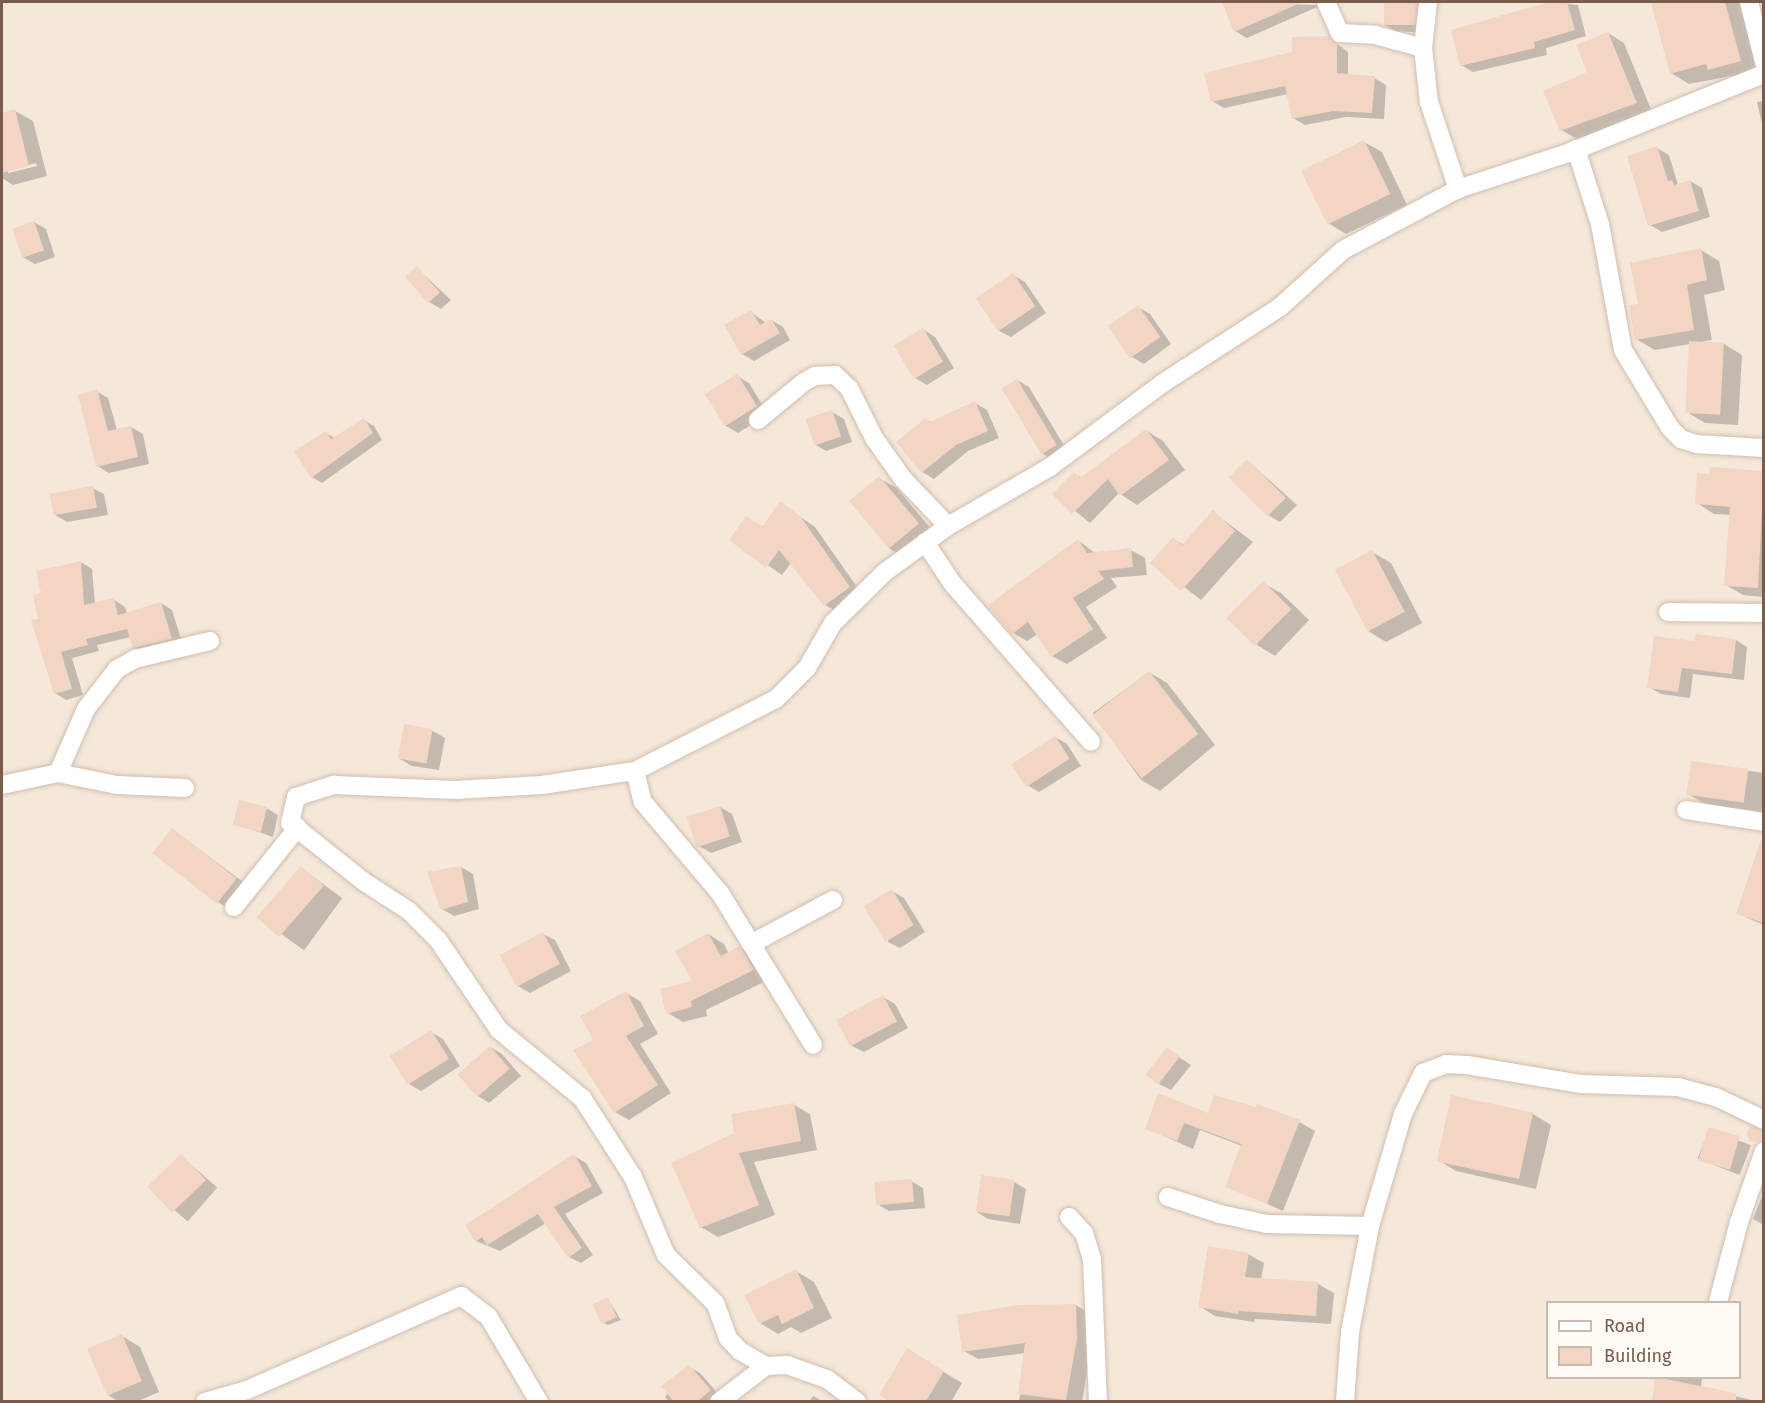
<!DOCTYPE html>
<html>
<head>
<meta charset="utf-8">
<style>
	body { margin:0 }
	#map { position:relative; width:1765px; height:1403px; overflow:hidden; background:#fdf6ec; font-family:"Fira Sans",sans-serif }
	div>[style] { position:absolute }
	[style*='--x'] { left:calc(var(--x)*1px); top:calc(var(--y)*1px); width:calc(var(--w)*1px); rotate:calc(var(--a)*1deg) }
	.residential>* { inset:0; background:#f5e8da }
	.shadow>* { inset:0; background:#0003; transform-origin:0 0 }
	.building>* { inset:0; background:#f3d5c3; transform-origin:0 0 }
	.round { border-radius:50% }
	.roads { filter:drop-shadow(0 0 2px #d1beb0) drop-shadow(0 0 2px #d1beb0) }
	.minor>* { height:18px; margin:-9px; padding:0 9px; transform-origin:9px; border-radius:9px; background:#fff }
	span { translate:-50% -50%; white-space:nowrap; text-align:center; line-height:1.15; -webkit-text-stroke:4.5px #fffaf3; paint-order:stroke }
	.frame { position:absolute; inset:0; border:3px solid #7a5c4d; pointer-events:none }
	.legend { position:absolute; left:1546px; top:1301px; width:195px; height:78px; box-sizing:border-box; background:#fffaf3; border:2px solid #cabbb1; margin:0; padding:8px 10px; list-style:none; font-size:18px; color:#7a5c4d }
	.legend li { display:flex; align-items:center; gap:12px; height:30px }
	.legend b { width:30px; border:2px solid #cabbb1 }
</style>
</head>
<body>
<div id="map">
	<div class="residential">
		<div style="clip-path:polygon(evenodd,2px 2px,1763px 2px,1763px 1401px,2px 1402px,2px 2px,1548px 1302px,1740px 1302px,1740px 1378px,1548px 1378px,1548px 1302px)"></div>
	</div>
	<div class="shadow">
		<div style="clip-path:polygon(1223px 2px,1315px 5px,1323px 2px,1324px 4px,1247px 38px,1235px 31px)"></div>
		<div style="clip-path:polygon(1385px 2px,1429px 2px,1426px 33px,1396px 31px,1384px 25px)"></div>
		<div style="clip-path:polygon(1555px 2px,1578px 5px,1586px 36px,1546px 48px,1547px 55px,1473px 72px,1461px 65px,1453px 31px)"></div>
		<div style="clip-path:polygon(1665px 2px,1743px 2px,1758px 71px,1689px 84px,1671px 73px,1653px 5px)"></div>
		<div style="clip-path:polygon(1608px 33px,1624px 43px,1652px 112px,1577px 139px,1561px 130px)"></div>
		<div style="clip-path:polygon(1329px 38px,1348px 52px,1348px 76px,1374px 78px,1386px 85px,1384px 119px,1346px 117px,1305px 125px,1293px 118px,1288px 94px,1224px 108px,1212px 101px)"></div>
		<div style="clip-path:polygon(1764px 101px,1764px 132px,1757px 102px)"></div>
		<div style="clip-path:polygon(evenodd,15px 111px,33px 121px,47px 176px,13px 185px,2px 178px,2px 114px,15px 111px,36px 163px,37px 166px,8px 173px,8px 170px,36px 163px)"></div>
		<div style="clip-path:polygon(1364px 142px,1382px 152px,1407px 205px,1346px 234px,1328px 223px,1303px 171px)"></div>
		<div style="clip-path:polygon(1657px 148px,1669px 155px,1678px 185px,1690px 181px,1702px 188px,1710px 217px,1662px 232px,1650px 225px)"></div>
		<div style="clip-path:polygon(34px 222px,46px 229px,55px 257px,35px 264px,23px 257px)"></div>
		<div style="clip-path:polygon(1701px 250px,1719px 261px,1725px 290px,1704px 295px,1712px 340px,1701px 342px,1724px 344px,1742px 355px,1738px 425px,1705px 423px,1687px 412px,1690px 344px,1655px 350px,1636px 339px)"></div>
		<div style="clip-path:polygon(417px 268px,451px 300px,441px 309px,429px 302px,407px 277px)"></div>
		<div style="clip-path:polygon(1013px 275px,1025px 282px,1046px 313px,1011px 337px,999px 331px)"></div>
		<div style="clip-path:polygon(1138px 307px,1150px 314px,1171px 344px,1144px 364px,1132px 357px,1110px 327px)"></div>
		<div style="clip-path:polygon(751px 312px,766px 323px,771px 320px,783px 327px,790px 340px,754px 361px,742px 354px)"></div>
		<div style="clip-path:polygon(924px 330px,935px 337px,954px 368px,927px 385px,915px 378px)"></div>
		<div style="clip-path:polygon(737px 376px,749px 383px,768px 414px,738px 433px,726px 426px,707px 394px)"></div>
		<div style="clip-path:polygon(1017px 380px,1029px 387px,1068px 452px,1055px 461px,1043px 454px)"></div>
		<div style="clip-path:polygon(96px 391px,108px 398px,117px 430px,131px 427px,143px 434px,149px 464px,109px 473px,97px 466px)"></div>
		<div style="clip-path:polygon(975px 403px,987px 410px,999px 438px,968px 451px,934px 479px,922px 472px,927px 420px,932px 422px)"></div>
		<div style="clip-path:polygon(832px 412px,844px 419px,852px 442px,826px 451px,814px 444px)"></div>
		<div style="clip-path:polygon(364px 420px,374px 426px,382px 440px,322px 483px,312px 477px,326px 433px,335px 438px)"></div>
		<div style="clip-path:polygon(1147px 431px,1163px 441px,1185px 470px,1137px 505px,1119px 493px,1090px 523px,1054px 494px,1074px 474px,1082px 478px)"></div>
		<div style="clip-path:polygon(1248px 461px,1297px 505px,1280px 522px,1268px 515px)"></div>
		<div style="clip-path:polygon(1764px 473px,1764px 597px,1743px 595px,1726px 585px,1731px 515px,1714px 514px,1697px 503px)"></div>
		<div style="clip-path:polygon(879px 478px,897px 488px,936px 535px,908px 559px,890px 549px)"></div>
		<div style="clip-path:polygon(92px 488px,104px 494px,108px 515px,67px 522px,55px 515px)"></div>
		<div style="clip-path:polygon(780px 503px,815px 527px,864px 597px,841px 614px,825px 605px,791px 563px,782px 575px,731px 540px,747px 518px,763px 527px)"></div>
		<div style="clip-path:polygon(1213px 512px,1253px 542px,1201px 600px,1152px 562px,1173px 539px,1184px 545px)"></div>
		<div style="clip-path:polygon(1079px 541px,1095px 553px,1131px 550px,1145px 558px,1147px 575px,1111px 578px,1117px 587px,1086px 607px,1107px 638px,1067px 664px,1052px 656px,1038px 634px,1027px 641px,1013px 633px)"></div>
		<div style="clip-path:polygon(1372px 552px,1391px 563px,1422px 623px,1386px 642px,1368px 631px)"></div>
		<div style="clip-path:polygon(81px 562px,92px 569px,95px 604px,114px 600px,125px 607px,127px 614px,161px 603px,172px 610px,183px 645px,146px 654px,134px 647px,131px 637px,97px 645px,99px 651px,72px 658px,83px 695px,66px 700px,55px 693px,40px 620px,43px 594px)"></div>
		<div style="clip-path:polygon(1263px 583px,1281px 593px,1309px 620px,1275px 656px,1257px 645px)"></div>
		<div style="clip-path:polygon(1736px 640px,1747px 647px,1744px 680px,1693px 674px,1690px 698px,1661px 694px,1649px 687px,1696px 643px)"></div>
		<div style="clip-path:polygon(1149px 672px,1167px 683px,1215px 745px,1160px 791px,1141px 780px,1093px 713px)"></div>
		<div style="clip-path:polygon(405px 726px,433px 731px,445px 738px,439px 770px,412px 766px,400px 759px)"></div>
		<div style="clip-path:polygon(1055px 737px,1067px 744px,1081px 766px,1039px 792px,1027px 785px)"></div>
		<div style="clip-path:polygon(1693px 763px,1764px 773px,1762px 813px,1707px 805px,1688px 794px)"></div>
		<div style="clip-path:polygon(720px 807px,732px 814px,742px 842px,711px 853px,699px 846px,689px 819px)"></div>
		<div style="clip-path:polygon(266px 808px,278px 815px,273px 837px,235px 824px)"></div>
		<div style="clip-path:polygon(173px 830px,254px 890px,236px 913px,218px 902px)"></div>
		<div style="clip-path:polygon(1762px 840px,1764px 841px,1764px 925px,1738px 914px)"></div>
		<div style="clip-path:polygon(461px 867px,473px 874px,479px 909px,454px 916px,442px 909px)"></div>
		<div style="left:301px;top:868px;width:51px;height:65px;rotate:36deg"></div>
		<div style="clip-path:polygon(892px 891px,904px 898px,925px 932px,900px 948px,888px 942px)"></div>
		<div style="clip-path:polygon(543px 934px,555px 940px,571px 971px,530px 993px,518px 986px,502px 955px)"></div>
		<div style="clip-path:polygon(708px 934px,724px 944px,729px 954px,740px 948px,755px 957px,768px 980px,706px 1010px,707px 1016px,683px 1022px,668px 1013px,694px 982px)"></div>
		<div style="clip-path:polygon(626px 993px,640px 1001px,658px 1034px,640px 1044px,671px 1093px,629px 1120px,615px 1112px,595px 1041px)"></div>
		<div style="clip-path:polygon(883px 997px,895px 1004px,908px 1028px,864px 1052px,852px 1046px)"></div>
		<div style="clip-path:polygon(431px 1032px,443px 1039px,460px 1066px,421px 1091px,409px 1084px)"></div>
		<div style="clip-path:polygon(490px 1047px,502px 1054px,521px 1076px,489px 1103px,478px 1096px)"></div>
		<div style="clip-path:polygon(1167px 1049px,1191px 1065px,1171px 1090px,1159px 1084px)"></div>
		<div style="clip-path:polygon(794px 1105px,810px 1114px,817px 1150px,754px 1162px,775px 1215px,718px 1237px,701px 1227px,673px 1163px)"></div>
		<div style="clip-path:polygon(1533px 1114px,1551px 1125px,1536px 1189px,1456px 1171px,1438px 1160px)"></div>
		<div style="clip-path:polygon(1209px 1115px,1299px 1122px,1315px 1131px,1283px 1211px,1227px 1186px,1242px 1146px,1200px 1130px,1193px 1149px,1146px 1128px)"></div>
		<div style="left:1709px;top:1129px;width:45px;height:32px;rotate:21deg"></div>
		<div style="left:181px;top:1156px;width:48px;height:45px;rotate:41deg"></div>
		<div style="clip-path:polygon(574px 1156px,586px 1163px,603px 1193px,565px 1214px,593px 1255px,581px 1263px,569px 1257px,546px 1223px,500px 1251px,476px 1241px)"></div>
		<div style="clip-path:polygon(911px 1181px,923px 1188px,925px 1208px,889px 1211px,877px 1204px)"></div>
		<div style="clip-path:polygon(1014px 1182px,1026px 1189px,1020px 1224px,988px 1219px,977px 1212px)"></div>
		<div style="clip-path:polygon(1764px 1191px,1764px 1225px,1753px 1219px)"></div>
		<div style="clip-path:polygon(1248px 1254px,1264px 1263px,1261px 1280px,1318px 1284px,1334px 1293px,1331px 1324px,1255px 1319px,1254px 1322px,1215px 1316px,1199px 1306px)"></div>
		<div style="clip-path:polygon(796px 1271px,814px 1282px,832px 1318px,801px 1333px,791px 1327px,778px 1334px,760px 1323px)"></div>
		<div style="clip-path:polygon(608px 1299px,621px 1320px,608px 1325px,602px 1322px)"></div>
		<div style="clip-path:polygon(1076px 1305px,1090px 1314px,1091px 1348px,1082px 1402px,1019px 1402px,1025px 1353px,978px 1359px,964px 1351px)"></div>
		<div style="clip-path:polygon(122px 1336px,140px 1347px,159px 1392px,136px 1402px,119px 1402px,108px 1395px)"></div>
		<div style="clip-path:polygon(907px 1350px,962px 1383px,951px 1402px,892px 1402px,881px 1395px)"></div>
		<div style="clip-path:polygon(689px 1367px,700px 1373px,721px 1397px,715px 1402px,669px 1402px,665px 1397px)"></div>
		<div style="clip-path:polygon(1657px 1378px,1702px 1378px,1701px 1388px,1760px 1402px,1653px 1402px)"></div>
		<div style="clip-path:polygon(813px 1396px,824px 1402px,809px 1402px)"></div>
	</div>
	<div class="building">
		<div style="clip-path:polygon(1222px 2px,1303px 2px,1234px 32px)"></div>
		<div style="left:1384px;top:2px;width:33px;height:23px"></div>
		<div style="clip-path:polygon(1549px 2px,1567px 2px,1575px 30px,1534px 42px,1535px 48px,1460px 66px,1451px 30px)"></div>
		<div style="clip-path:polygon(1651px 2px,1725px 2px,1741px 61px,1708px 70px,1706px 64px,1670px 74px)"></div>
		<div style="clip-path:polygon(1608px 32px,1637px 103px,1560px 131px,1543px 91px,1587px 72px,1576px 45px)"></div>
		<div style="clip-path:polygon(1329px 36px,1337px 43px,1337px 73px,1375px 76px,1372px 113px,1333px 111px,1292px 119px,1285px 86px,1211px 102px,1204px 73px,1292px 52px,1292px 37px)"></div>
		<div style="clip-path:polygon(15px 109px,29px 166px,2px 173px,2px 113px)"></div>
		<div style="left:1364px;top:140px;width:60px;height:70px;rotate:64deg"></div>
		<div style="clip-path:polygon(1657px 146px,1668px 181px,1672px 180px,1674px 185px,1690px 180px,1699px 211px,1648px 226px,1627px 156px)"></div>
		<div style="left:34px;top:221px;width:31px;height:23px;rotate:71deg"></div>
		<div style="clip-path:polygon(1701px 248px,1707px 280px,1687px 285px,1694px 330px,1635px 340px,1629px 305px,1638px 304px,1630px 263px)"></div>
		<div style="left:417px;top:266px;width:35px;height:16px;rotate:49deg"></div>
		<div style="left:1013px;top:273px;width:40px;height:45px;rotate:56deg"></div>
		<div style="left:1138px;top:305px;width:39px;height:37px;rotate:55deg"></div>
		<div style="clip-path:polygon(751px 310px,760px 325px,771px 319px,780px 333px,741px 355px,724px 325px)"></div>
		<div style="left:923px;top:328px;width:39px;height:34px;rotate:59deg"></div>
		<div style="left:1689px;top:341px;width:35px;height:72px;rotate:3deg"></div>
		<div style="left:737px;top:374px;width:38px;height:38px;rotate:58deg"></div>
		<div style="left:1017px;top:379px;width:77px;height:18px;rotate:59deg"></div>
		<div style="clip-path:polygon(97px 389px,108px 431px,131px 426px,138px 457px,96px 467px,78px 395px)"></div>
		<div style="clip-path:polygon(975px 401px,988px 431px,956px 445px,921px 473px,896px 442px,926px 418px,930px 422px)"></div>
		<div style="left:832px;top:410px;width:28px;height:28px;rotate:71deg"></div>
		<div style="clip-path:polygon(364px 418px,373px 433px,311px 478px,294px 451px,326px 431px,331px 439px)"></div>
		<div style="clip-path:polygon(1146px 429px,1169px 460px,1120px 496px,1108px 479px,1072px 514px,1052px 494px,1074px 472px,1080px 478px)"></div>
		<div style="left:1247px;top:459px;width:55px;height:26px;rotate:45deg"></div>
		<div style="clip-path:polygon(1710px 467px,1764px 471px,1758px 588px,1724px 586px,1730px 507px,1695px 504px,1697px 473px,1709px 474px)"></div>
		<div style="left:879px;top:476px;width:62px;height:39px;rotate:50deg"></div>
		<div style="left:93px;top:486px;width:22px;height:44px;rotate:80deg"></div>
		<div style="clip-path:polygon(780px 501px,800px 516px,850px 587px,824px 606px,779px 550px,766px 568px,729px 540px,746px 516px,762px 527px)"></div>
		<div style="clip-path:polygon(1213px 510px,1235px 531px,1181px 591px,1150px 563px,1173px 537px,1182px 545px)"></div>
		<div style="clip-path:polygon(1078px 539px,1087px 553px,1131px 548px,1133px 567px,1098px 571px,1104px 579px,1073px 598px,1093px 629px,1051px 657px,1028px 622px,1012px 634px,988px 605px)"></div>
		<div style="left:1372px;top:550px;width:70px;height:42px;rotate:62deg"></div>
		<div style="clip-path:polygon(81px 561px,84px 605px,114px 598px,118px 615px,161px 602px,172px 639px,133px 648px,127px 629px,86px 639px,88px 645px,61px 652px,72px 689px,54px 694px,31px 620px,38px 619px,33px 595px,41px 593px,36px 571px)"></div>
		<div style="left:1263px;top:581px;width:40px;height:52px;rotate:45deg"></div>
		<div style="clip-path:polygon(1696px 634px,1736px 639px,1732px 674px,1682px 668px,1678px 692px,1647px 688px,1654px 636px,1695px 641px)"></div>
		<div style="left:1149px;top:671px;width:80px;height:72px;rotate:52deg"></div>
		<div style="left:404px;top:724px;width:29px;height:35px;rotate:10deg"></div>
		<div style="left:1055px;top:736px;width:27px;height:52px;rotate:57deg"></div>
		<div style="left:1691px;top:761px;width:58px;height:34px;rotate:8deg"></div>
		<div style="left:239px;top:800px;width:29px;height:26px;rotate:14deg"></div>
		<div style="left:720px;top:806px;width:32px;height:35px;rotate:72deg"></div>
		<div style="left:172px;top:828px;width:82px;height:32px;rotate:38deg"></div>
		<div style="clip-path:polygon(1760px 842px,1764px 842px,1764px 923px,1736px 914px)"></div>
		<div style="left:301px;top:866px;width:30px;height:68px;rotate:41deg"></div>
		<div style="clip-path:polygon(461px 866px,468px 902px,441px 910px,427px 872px)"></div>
		<div style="left:892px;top:889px;width:42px;height:33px;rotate:59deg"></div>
		<div style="left:543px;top:932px;width:36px;height:49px;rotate:62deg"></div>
		<div style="clip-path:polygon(708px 933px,721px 956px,740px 946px,754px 970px,691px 1001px,692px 1007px,666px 1014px,660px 989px,692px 981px,675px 951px)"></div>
		<div style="clip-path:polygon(626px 991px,644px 1026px,626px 1036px,658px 1085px,614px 1113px,573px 1050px,593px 1040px,580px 1016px)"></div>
		<div style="left:883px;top:995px;width:30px;height:53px;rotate:62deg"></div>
		<div style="left:431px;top:1030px;width:34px;height:49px;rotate:58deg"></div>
		<div style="left:490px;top:1046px;width:30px;height:43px;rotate:49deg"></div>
		<div style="left:1167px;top:1047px;width:16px;height:35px;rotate:38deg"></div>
		<div style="clip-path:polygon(1158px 1093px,1208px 1113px,1214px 1095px,1256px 1107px,1257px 1104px,1300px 1120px,1267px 1204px,1225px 1187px,1241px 1144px,1184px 1123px,1177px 1141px,1145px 1129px)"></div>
		<div style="left:1451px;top:1095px;width:84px;height:68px;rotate:12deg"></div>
		<div style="clip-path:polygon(794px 1103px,801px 1141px,739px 1153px,759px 1205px,700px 1228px,671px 1163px,734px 1133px,731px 1114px)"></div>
		<div class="round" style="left:1747px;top:1126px;width:16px;height:16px"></div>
		<div style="left:1708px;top:1127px;width:33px;height:35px;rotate:16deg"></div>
		<div style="left:181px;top:1154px;width:36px;height:47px;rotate:46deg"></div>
		<div style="clip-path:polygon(574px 1154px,592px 1186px,554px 1207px,582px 1248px,568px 1258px,538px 1214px,487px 1245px,482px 1237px,475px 1242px,465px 1225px)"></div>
		<div style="left:981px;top:1175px;width:34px;height:37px;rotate:8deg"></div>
		<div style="left:912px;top:1179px;width:23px;height:38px;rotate:85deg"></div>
		<div style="clip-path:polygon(1208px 1246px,1249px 1253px,1245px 1277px,1318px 1282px,1316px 1316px,1239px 1311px,1238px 1314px,1198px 1307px)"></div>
		<div style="clip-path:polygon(796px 1269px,814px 1308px,782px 1324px,778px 1315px,759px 1324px,744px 1295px)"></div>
		<div style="left:608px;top:1297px;width:22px;height:17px;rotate:66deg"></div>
		<div style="clip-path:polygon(1076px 1304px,1077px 1339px,1066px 1400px,1018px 1394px,1025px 1343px,962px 1352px,957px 1315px,1018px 1305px)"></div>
		<div style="left:122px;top:1334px;width:51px;height:38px;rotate:67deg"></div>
		<div style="clip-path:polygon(907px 1348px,944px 1371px,926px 1401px,889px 1401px,879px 1395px)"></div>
		<div style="clip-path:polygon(689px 1365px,711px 1390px,698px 1401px,673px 1401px,661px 1386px)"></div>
		<div style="clip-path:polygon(1655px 1377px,1736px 1393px,1736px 1401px,1652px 1401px)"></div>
	</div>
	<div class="roads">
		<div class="minor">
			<div style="--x:1326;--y:2;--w:34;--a:66"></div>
			<div style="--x:1340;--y:33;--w:35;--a:3"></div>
			<div style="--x:1375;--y:35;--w:50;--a:15.2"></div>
			<div style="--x:1428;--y:2;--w:46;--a:96.2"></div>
			<div style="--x:1423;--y:48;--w:54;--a:83.7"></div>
			<div style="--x:1429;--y:102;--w:92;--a:71.6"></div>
			<div style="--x:1749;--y:2;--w:62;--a:76"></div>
			<div style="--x:1576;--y:149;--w:79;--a:72.3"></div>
			<div style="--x:1600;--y:224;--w:128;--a:79.7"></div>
			<div style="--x:1623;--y:350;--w:91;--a:58.9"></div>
			<div style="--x:1670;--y:428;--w:16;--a:45"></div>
			<div style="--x:1681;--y:439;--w:16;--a:18"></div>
			<div style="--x:1696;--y:444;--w:68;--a:3.4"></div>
			<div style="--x:758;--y:420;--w:60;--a:-39.6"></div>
			<div style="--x:804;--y:382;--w:13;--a:-29"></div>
			<div style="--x:815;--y:376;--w:20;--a:-3"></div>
			<div style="--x:835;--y:375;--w:19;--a:43"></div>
			<div style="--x:849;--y:388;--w:56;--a:63.4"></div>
			<div style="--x:874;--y:438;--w:50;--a:54.7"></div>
			<div style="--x:903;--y:479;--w:65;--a:46.2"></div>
			<div style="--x:925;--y:542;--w:49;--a:56.6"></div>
			<div style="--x:952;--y:583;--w:211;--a:48.8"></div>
			<div style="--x:1668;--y:612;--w:96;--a:0.6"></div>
			<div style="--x:635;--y:771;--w:32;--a:76"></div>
			<div style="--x:643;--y:802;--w:119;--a:49.8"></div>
			<div style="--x:720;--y:893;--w:178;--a:58.5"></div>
			<div style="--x:58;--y:773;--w:70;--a:-66.4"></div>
			<div style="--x:86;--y:709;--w:51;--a:-52.2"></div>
			<div style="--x:117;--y:669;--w:21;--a:-29"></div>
			<div style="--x:135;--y:659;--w:77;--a:-13.5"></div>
			<div style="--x:2;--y:785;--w:57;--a:-12.1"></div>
			<div style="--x:58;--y:773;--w:60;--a:11.5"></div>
			<div style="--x:117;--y:785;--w:68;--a:2.5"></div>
			<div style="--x:1686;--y:810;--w:79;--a:8.7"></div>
			<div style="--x:234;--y:907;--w:102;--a:-51.3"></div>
			<div style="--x:751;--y:944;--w:93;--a:-28.2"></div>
			<div style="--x:1168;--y:1197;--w:55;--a:18.1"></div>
			<div style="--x:1220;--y:1214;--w:48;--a:12"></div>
			<div style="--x:1267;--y:1224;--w:103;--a:1.1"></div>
			<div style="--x:1069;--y:1217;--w:22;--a:47"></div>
			<div style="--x:1084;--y:1233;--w:27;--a:73"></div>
			<div style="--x:1092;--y:1259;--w:143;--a:87.6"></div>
			<div style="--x:1718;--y:1302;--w:83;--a:-75.3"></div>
			<div style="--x:1739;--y:1222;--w:75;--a:-70.6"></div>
			<div style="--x:766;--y:1366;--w:30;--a:-150"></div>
			<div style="--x:740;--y:1351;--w:18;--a:-133"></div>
			<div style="--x:728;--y:1338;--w:37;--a:-110"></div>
			<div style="--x:715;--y:1303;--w:69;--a:-135.6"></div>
			<div style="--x:666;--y:1255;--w:85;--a:-112.9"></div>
			<div style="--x:633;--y:1177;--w:94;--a:-122.8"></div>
			<div style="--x:582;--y:1098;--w:107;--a:-140.7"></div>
			<div style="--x:499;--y:1030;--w:109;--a:-124.1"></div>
			<div style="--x:438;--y:940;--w:41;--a:-135"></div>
			<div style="--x:409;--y:911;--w:55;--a:-146.9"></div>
			<div style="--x:363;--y:881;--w:93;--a:-141.5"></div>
			<div style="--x:290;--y:823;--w:27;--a:-77"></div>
			<div style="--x:296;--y:797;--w:40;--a:-18"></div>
			<div style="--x:334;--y:785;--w:121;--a:2.4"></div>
			<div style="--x:455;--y:790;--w:87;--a:-3.3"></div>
			<div style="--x:542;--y:785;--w:94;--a:-8.6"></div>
			<div style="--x:635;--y:771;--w:158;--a:-27.1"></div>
			<div style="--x:776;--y:699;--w:44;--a:-45"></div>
			<div style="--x:807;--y:668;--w:52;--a:-60"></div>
			<div style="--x:833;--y:623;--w:73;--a:-44.4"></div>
			<div style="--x:885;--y:572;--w:78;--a:-36.1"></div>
			<div style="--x:948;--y:526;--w:118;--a:-30"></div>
			<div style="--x:1050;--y:467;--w:141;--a:-36.6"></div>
			<div style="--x:1163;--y:383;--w:140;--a:-33"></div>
			<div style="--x:1280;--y:307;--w:85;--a:-42.1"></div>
			<div style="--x:1343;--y:250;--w:130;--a:-27.9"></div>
			<div style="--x:1458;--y:189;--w:116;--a:-18.1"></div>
			<div style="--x:1568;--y:153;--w:211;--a:-22"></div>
			<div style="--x:205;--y:1402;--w:44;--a:-15.9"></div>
			<div style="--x:247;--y:1390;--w:234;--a:-23.7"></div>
			<div style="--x:461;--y:1296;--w:34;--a:37"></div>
			<div style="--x:488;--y:1316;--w:100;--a:59.3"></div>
			<div style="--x:719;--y:1402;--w:59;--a:-37.5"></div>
			<div style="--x:766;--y:1366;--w:21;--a:-3"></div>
			<div style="--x:787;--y:1365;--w:42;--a:19.3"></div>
			<div style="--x:827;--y:1379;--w:38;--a:37"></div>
			<div style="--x:1345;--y:1402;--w:70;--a:-85.9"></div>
			<div style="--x:1350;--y:1332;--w:108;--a:-79.3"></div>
			<div style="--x:1370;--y:1226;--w:117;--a:-73.6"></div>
			<div style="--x:1403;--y:1114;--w:46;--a:-64"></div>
			<div style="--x:1423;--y:1073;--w:25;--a:-21"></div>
			<div style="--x:1446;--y:1064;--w:21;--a:3"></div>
			<div style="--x:1467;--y:1065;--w:116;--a:9.5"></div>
			<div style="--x:1581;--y:1084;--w:97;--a:1.8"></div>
			<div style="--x:1678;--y:1087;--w:39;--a:15"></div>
			<div style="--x:1716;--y:1097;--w:53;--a:25.6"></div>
		</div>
	</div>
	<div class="frame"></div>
	<ul class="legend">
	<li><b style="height:8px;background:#fff"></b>Road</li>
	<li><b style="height:16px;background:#f3d5c3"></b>Building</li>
	</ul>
</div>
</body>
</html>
